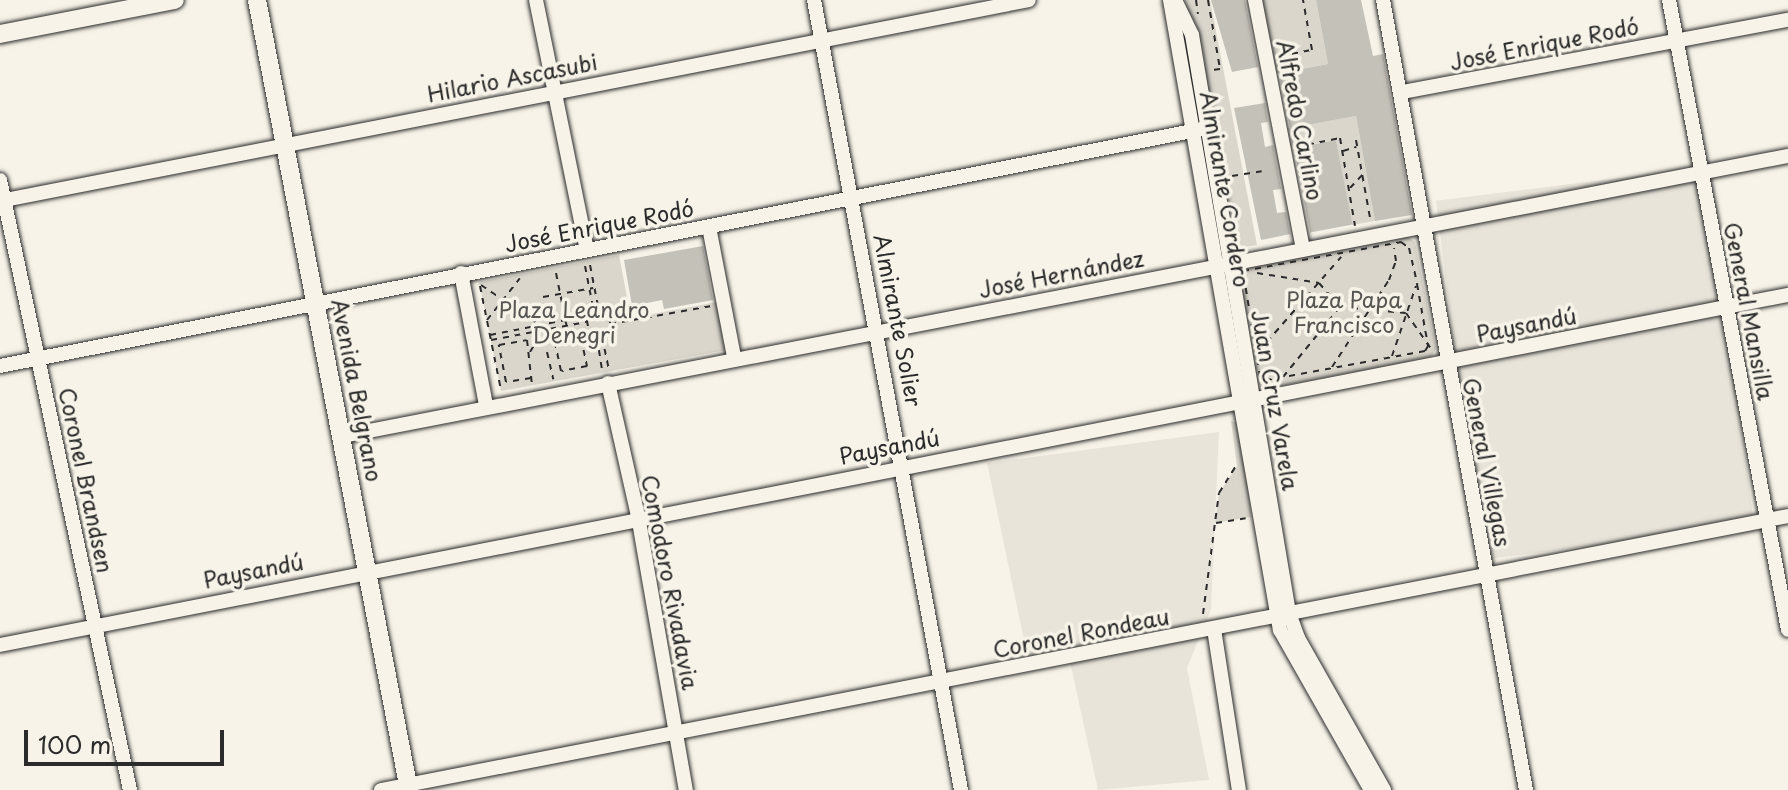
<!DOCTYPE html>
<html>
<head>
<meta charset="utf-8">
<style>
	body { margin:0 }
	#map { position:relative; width:1788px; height:790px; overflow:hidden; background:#f7f3e8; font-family:"Playpen Sans",sans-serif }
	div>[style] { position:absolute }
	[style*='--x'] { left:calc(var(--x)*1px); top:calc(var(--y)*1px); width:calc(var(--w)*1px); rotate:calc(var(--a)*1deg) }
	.built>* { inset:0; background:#e8e4da; transform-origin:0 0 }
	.green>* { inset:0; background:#dad6cc }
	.building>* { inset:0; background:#c4c1b9; transform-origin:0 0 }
	.path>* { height:2px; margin-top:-1px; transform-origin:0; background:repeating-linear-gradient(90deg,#2b2b2b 0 6px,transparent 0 12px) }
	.roads { filter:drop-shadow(0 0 2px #2b2b2b) drop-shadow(0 0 2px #2b2b2b) }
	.minor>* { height:14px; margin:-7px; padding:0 7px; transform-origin:7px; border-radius:7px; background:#f7f3e8 }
	.tertiary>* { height:18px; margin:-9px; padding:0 9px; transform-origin:9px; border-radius:9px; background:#f7f3e8 }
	span { translate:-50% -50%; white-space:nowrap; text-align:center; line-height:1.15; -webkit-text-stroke:7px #f7f3e8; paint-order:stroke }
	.street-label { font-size:22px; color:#2b2b2b }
	.park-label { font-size:22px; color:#575653 }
	.scale { position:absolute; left:24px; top:730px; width:200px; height:36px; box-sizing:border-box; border:4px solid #2b2b2b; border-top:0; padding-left:10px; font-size:24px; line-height:28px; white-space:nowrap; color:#2b2b2b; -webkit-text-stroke:6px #f7f3e8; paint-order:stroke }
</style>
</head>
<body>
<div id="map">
	<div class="built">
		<div style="left:1710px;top:167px;width:362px;height:276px;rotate:83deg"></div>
		<div style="clip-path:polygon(1219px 432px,1211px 609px,1187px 668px,1209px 780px,1098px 790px,1067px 648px,1028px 659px,987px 463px)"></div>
	</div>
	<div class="green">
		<div style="clip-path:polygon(1185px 0,1210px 0,1257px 245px,1239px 248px)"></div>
		<div style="clip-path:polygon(1255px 0,1316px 0,1328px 64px,1270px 74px)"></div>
		<div style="clip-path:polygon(1356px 116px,1375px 221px,1352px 225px,1336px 140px,1291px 148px,1288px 128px)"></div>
		<div style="clip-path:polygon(1407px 236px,1415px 242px,1436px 349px,1431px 357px,1265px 389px,1257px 383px,1236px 267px)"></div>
		<div style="clip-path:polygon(619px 255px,631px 318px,717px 302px,727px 350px,501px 391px,479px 282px)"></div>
		<div style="clip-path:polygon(1231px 421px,1241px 424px,1251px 517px,1215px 523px,1219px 493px,1237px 466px)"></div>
	</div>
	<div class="building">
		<div style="clip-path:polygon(1211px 0,1245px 0,1258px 67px,1232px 72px)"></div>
		<div style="clip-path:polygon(1316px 0,1361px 0,1373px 56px,1383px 54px,1412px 215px,1375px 221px,1356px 116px,1290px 128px,1279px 73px,1328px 64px)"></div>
		<div style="clip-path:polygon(1265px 103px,1268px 122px,1261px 123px,1265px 147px,1273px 145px,1281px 189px,1273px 190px,1277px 213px,1286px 212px,1290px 234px,1261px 240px,1234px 108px)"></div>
		<div style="left:1336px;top:140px;width:86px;height:43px;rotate:79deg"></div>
		<div style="clip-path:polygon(703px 246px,713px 300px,664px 309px,662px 300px,632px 306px,624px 260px)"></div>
	</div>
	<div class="path">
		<div style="--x:1196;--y:0;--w:14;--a:82"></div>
		<div style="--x:1208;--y:0;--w:70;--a:80.1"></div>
		<div style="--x:1220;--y:69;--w:8;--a:173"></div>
		<div style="--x:1280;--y:56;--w:33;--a:-11"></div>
		<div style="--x:1312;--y:50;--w:51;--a:-100.2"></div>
		<div style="--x:1356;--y:140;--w:84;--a:79.8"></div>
		<div style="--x:1296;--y:147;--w:45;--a:-11.6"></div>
		<div style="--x:1340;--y:138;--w:89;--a:80.3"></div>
		<div style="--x:1343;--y:151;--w:14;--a:-17"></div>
		<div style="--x:1232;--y:176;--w:30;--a:-9"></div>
		<div style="--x:1350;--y:188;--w:18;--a:-47"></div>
		<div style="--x:1401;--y:242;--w:10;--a:37"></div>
		<div style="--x:1409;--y:248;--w:37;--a:77"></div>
		<div style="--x:1417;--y:284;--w:63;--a:79.9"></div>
		<div style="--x:1428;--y:346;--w:6;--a:121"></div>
		<div style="--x:1425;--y:351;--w:161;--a:169.6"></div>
		<div style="--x:1267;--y:380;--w:8;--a:-157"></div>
		<div style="--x:1260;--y:377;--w:107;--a:-99.1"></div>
		<div style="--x:1243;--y:271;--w:161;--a:-10.4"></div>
		<div style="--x:590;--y:265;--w:42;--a:79"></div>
		<div style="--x:585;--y:266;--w:42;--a:79"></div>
		<div style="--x:556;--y:273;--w:61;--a:78.7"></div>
		<div style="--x:1257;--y:273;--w:63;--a:9.2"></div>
		<div style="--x:1319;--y:283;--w:32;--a:49"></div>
		<div style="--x:1340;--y:307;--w:66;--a:5.2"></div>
		<div style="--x:1406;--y:313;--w:45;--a:54.9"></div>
		<div style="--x:481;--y:285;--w:78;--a:34.1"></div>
		<div style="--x:480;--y:286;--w:106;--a:78.6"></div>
		<div style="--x:543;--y:297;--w:51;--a:-10.2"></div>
		<div style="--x:607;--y:305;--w:29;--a:80"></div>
		<div style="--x:612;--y:334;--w:22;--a:170"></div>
		<div style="--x:590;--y:338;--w:29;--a:-100"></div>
		<div style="--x:585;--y:309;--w:22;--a:-10"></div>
		<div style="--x:487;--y:320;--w:53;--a:-51.8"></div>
		<div style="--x:610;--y:324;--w:103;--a:-10.1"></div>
		<div style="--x:490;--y:335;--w:97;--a:-11.3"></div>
		<div style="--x:602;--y:337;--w:34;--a:78"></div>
		<div style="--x:581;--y:338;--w:29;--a:78"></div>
		<div style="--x:587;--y:366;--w:26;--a:169"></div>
		<div style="--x:561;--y:371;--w:35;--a:-102"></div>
		<div style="--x:554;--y:337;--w:26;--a:-11"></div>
		<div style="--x:580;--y:332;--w:6;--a:81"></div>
		<div style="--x:581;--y:338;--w:9;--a:-13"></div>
		<div style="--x:597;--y:338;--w:33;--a:81"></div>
		<div style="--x:491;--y:340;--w:97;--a:-10.7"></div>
		<div style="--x:1259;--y:351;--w:125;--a:-48.9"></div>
		<div style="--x:530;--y:352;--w:12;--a:-59"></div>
		<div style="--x:536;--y:342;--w:17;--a:-10"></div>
		<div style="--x:547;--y:352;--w:28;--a:77"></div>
		<div style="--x:1392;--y:356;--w:74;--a:-71.1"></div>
		<div style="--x:1332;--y:367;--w:104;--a:-56.8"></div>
		<div style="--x:1389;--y:280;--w:20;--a:-70"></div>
		<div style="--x:1396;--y:261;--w:13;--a:-99"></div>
		<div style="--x:1283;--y:377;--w:89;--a:-50.9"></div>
		<div style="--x:531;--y:378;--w:25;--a:171"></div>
		<div style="--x:506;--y:382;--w:38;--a:-101"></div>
		<div style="--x:499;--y:345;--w:28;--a:-10"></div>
		<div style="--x:527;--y:340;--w:45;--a:83.7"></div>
		<div style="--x:1216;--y:523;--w:30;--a:-9"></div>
		<div style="--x:1203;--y:614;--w:122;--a:-82.5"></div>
		<div style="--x:1219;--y:493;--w:32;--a:-58"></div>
	</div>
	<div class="roads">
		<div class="minor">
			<div style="--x:536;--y:0;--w:255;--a:78.5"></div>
			<div style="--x:814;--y:0;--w:804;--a:79.46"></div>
			<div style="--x:1170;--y:0;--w:640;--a:80.1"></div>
			<div style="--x:1280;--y:630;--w:184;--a:60.4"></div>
			<div style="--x:1175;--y:0;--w:39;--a:64"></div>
			<div style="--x:1192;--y:35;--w:586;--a:80.47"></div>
			<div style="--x:1289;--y:613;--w:27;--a:70"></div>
			<div style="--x:1298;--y:638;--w:175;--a:60.5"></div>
			<div style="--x:1255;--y:0;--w:254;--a:79.1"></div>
			<div style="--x:1383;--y:0;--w:803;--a:79.74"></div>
			<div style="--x:1669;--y:0;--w:641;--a:79.3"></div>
			<div style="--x:1402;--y:92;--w:393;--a:-10.6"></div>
			<div style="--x:0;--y:180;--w:624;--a:77.97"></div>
			<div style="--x:5;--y:200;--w:1043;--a:-11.05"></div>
			<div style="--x:709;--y:227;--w:132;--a:79.1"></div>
			<div style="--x:461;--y:273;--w:134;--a:79.3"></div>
			<div style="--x:0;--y:366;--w:1230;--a:-11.15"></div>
			<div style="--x:608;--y:383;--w:136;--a:77.3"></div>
			<div style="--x:638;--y:516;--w:278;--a:80.1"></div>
			<div style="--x:343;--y:436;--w:1472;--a:-10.97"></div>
			<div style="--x:1214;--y:629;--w:163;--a:81.2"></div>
			<div style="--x:0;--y:645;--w:1822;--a:-11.08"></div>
			<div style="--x:381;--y:790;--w:1433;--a:-11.02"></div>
		</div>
		<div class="tertiary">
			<div style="--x:257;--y:0;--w:804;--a:79.11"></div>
			<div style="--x:0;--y:34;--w:178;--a:-11"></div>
		</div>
	</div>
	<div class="street-label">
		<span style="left:1544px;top:43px;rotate:-11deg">José Enrique Rodó</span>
		<span style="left:512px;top:77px;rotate:-11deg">Hilario Ascasubi</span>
		<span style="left:1301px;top:120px;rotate:79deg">Alfredo Carlino</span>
		<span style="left:1226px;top:189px;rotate:80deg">Almirante Cordero</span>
		<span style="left:599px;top:225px;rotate:-11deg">José Enrique Rodó</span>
		<span style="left:1061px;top:273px;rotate:-11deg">José Hernández</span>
		<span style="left:1750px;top:311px;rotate:79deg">General Mansilla</span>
		<span style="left:899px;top:320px;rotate:79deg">Almirante Solier</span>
		<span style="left:1526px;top:324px;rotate:-11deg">Paysandú</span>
		<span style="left:358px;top:390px;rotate:79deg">Avenida Belgrano</span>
		<span style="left:1276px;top:400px;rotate:80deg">Juan Cruz Varela</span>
		<span style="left:889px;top:446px;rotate:-11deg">Paysandú</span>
		<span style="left:1488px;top:462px;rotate:79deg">General Villegas</span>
		<span style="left:87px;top:480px;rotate:78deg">Coronel Brandsen</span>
		<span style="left:253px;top:570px;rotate:-11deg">Paysandú</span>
		<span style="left:671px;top:582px;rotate:79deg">Comodoro Rivadavia</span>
		<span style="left:1081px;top:632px;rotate:-11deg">Coronel Rondeau</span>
	</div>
	<div class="park-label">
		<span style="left:1344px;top:311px">Plaza Papa<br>Francisco</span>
		<span style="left:574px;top:321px">Plaza Leandro<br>Denegri</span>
	</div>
	<div class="scale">100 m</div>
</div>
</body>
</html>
